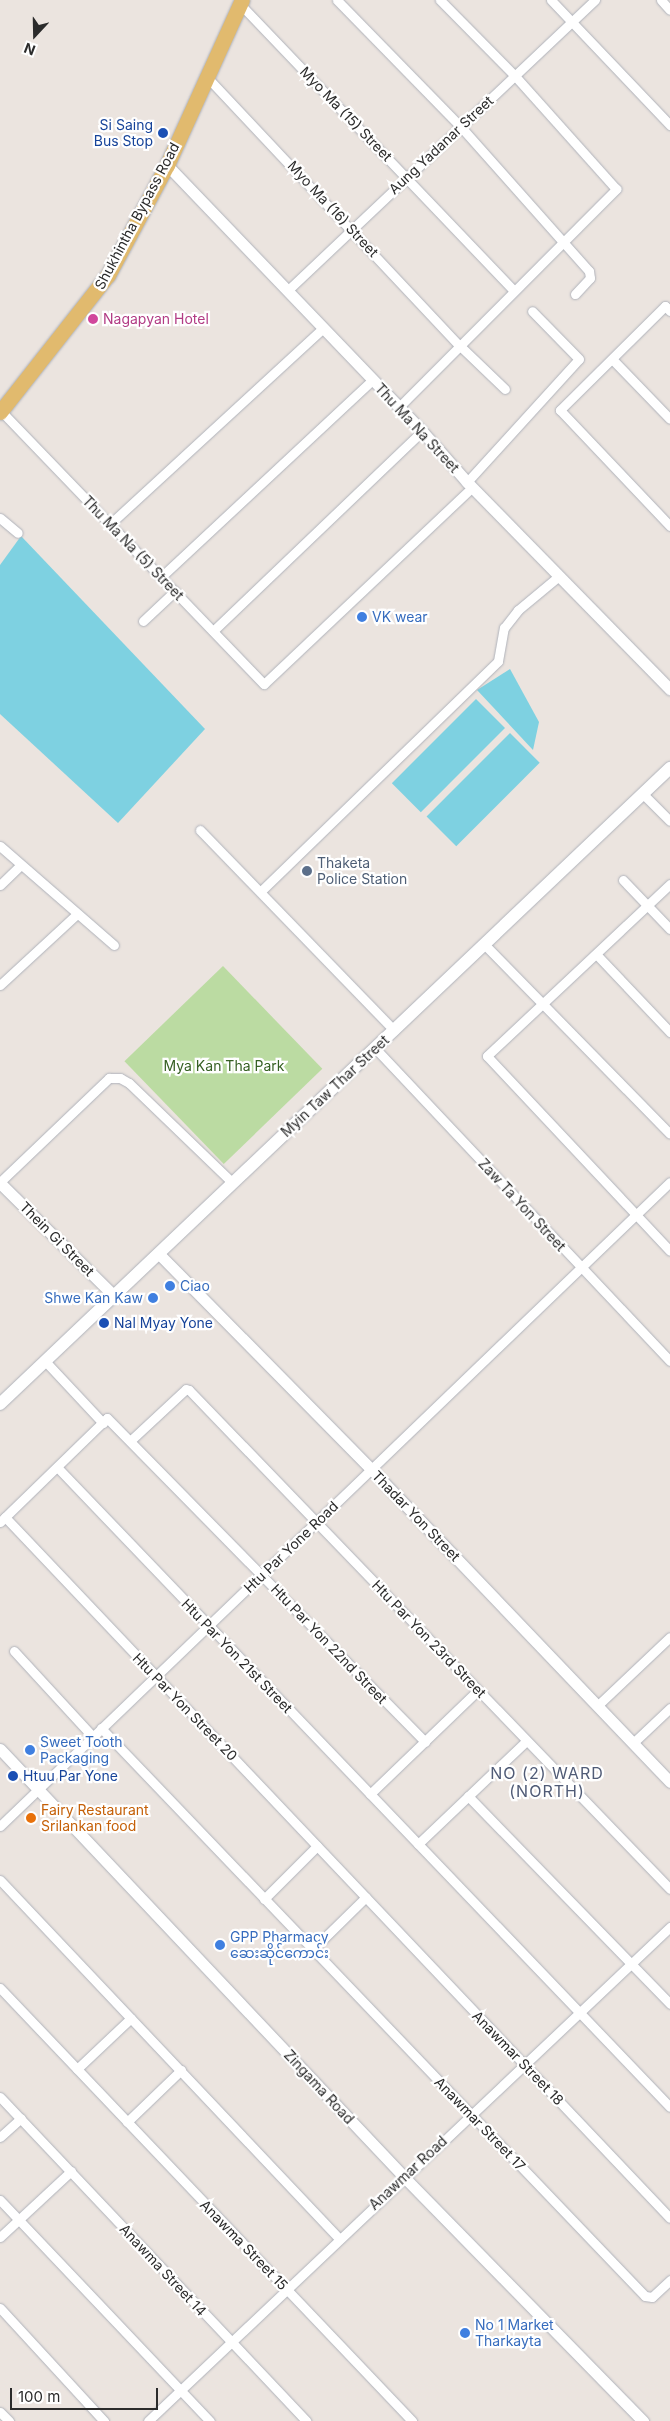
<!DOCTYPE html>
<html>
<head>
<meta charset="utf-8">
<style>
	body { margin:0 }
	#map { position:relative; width:670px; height:2421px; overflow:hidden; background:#ebe4df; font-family:Inter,"Noto Sans Myanmar",sans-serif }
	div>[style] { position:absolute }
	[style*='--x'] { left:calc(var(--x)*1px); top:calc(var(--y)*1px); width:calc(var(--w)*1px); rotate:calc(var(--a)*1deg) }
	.green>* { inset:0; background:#bbdba2; transform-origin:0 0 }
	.water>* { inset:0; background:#7ed1e1; transform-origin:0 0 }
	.roads { filter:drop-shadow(0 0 1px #afb2ba) drop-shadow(0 0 1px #afb2ba) }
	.minor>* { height:9px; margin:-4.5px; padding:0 4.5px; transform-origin:4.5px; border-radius:4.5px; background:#fff }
	.tertiary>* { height:11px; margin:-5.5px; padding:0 5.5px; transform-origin:5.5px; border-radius:5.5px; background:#fff }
	.secondary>* { height:12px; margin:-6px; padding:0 6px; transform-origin:6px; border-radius:6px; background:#fff }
	.primary>* { height:15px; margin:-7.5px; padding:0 7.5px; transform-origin:7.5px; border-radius:7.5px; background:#e1ba6e }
	.dots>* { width:14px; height:14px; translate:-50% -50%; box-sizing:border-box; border:2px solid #fff; border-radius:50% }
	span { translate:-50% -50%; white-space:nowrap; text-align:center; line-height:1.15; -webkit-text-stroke:4.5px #fff; paint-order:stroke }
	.street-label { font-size:14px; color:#2b2b2b }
	.transit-label { font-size:14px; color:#164399 }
	.right { translate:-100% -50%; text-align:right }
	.left { translate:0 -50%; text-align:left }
	.hotel-label { font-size:14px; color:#b23c85 }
	.shop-label { font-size:14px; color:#366cbe }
	.service-label { font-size:14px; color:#4e5e75 }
	.park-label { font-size:14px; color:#366023 }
	.food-label { font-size:14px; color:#c56008 }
	.quarter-label { font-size:16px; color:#505b76; letter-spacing:1px }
	.north { position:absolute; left:10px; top:10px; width:50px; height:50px; -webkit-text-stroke:4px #fff; paint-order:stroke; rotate:201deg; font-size:14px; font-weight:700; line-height:20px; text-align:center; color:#2b2b2b }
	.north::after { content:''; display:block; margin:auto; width:18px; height:22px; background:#2b2b2b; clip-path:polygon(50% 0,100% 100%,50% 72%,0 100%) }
	.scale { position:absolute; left:10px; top:2388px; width:148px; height:22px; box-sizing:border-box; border:2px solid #2b2b2b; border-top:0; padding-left:6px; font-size:15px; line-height:18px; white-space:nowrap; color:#2b2b2b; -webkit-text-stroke:4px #fff; paint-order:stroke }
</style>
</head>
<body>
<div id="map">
	<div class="green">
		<div style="left:223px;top:966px;width:143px;height:137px;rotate:46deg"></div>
	</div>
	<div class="water">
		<div style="clip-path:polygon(21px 536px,205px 729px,118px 823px,0 714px,0 565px)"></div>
		<div style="clip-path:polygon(510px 669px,539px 722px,533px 750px,477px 690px)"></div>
		<div style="left:476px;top:699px;width:41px;height:119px;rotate:45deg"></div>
		<div style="left:510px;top:733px;width:42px;height:118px;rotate:45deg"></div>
	</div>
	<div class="roads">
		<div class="minor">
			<div style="--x:337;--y:0;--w:177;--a:45.7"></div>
			<div style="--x:461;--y:127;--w:193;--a:48.4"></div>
			<div style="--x:589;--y:271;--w:7;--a:82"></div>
			<div style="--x:590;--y:278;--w:22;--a:133"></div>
			<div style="--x:551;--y:0;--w:173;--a:46.4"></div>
			<div style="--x:661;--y:0;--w:13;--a:48"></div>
			<div style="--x:240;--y:4;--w:395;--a:46.3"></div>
			<div style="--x:206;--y:76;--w:368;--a:46.8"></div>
			<div style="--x:458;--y:344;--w:65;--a:43.8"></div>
			<div style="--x:287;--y:291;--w:424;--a:-43.4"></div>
			<div style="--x:670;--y:311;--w:7;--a:-135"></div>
			<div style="--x:665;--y:306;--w:148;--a:135.3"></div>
			<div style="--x:560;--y:410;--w:160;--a:46.5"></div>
			<div style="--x:612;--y:359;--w:83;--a:46"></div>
			<div style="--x:399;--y:407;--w:308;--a:-45.1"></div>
			<div style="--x:616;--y:189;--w:152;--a:-131.8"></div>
			<div style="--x:515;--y:76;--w:107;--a:-134.6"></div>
			<div style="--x:1;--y:411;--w:379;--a:46.1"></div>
			<div style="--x:264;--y:684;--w:286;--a:-43.4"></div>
			<div style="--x:467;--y:482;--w:166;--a:-47.7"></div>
			<div style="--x:579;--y:359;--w:67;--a:-134.4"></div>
			<div style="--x:0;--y:518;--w:23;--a:40"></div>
			<div style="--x:110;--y:524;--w:289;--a:-42.6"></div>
			<div style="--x:161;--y:577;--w:290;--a:-43"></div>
			<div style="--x:143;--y:621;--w:44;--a:-43.2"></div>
			<div style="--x:213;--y:631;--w:289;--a:-43.7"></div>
			<div style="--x:643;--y:794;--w:38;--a:45"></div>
			<div style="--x:200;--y:830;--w:279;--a:45.9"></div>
			<div style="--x:0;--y:846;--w:151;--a:41"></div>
			<div style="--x:623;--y:880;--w:68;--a:46.2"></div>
			<div style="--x:670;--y:884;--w:251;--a:136.8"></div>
			<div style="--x:487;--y:1056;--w:267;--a:46.8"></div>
			<div style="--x:0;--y:885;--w:28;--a:-44"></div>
			<div style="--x:261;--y:891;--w:330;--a:-44.1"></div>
			<div style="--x:498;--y:661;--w:34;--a:-80"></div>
			<div style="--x:504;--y:628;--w:23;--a:-52"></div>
			<div style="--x:518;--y:610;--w:53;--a:-39.7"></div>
			<div style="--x:485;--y:945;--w:264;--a:45.6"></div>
			<div style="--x:596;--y:954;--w:108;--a:46.5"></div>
			<div style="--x:0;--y:985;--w:105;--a:-42.7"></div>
			<div style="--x:375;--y:1048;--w:430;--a:46.7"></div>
			<div style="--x:0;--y:1182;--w:151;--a:-43.7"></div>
			<div style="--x:109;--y:1078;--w:11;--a:0"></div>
			<div style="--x:120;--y:1078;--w:10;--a:29"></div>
			<div style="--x:129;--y:1083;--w:143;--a:43.9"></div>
			<div style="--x:45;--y:1361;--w:85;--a:46.9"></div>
			<div style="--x:130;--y:1441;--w:76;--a:-42.9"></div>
			<div style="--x:186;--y:1389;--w:3;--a:18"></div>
			<div style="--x:189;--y:1390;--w:693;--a:46.05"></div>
			<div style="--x:57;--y:1467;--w:886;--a:46.23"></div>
			<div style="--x:5;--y:1517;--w:966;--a:46.51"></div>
			<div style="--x:0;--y:1522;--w:149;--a:-44.2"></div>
			<div style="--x:107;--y:1418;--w:454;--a:45.5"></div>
			<div style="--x:14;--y:1651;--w:117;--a:47.4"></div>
			<div style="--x:597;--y:1706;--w:100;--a:-43.4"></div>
			<div style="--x:101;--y:1728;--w:786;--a:46.24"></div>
			<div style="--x:645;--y:2296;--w:7;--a:8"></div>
			<div style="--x:652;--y:2297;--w:25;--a:-43"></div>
			<div style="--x:633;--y:1743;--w:51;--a:-43.4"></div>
			<div style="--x:370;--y:1794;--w:150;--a:-43.9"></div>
			<div style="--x:468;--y:1796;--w:290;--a:45.8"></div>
			<div style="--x:0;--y:1826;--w:929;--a:-43.87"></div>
			<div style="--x:418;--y:1844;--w:148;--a:-43.6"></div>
			<div style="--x:0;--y:1880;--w:493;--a:46.6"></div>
			<div style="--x:264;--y:1899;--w:75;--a:-45"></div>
			<div style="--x:313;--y:1949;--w:74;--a:-44.5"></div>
			<div style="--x:0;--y:1988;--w:598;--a:46.42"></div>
			<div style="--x:77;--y:2069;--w:74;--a:-43.4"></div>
			<div style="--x:0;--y:2097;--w:446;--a:46.6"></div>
			<div style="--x:127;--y:2122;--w:75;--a:-43.9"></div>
			<div style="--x:0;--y:2137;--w:28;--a:-42"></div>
			<div style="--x:0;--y:2200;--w:305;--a:46.5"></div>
			<div style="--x:0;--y:2237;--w:97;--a:-42.9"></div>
			<div style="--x:0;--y:2308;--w:154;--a:47.4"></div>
			<div style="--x:0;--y:2412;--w:13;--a:45"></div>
			<div style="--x:148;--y:2421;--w:719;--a:-43.42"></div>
		</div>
		<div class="tertiary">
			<div style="--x:167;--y:165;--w:368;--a:46.2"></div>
			<div style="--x:422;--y:431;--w:68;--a:48.6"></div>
			<div style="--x:467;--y:482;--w:290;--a:45.6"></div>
			<div style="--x:0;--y:1183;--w:161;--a:44.7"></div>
			<div style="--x:159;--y:1254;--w:302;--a:45.4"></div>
			<div style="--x:371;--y:1469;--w:433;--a:46.3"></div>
			<div style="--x:0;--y:1749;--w:589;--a:46.65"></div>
			<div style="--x:404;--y:2177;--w:342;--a:45.6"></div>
		</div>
		<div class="secondary">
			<div style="--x:0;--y:1404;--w:924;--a:-43.51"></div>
		</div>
		<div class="primary">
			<div style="--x:0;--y:412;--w:174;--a:-51.8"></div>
			<div style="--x:108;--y:275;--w:125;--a:-61.8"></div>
			<div style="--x:167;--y:165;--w:181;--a:-65.6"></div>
		</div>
	</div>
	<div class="dots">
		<div style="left:163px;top:133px;background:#1a4fb4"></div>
		<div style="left:93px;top:319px;background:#d1479c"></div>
		<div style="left:362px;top:617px;background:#3f7fe0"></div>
		<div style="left:307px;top:871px;background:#5c6f8a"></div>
		<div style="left:170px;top:1286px;background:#3f7fe0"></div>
		<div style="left:153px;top:1298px;background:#3f7fe0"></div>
		<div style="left:104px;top:1323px;background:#1a4fb4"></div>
		<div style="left:30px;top:1750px;background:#3f7fe0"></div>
		<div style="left:13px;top:1776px;background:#1a4fb4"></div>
		<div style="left:31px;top:1818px;background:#e8710a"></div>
		<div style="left:220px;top:1945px;background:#3f7fe0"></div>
		<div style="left:465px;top:2333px;background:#3f7fe0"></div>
	</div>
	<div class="street-label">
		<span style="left:346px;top:114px;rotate:46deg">Myo Ma (15) Street</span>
		<span style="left:441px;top:145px;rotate:-43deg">Aung Yadanar Street</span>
		<span style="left:333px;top:209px;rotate:47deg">Myo Ma (16) Street</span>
		<span style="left:137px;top:216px;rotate:-62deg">Shukhintha Bypass Road</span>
		<span style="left:417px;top:428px;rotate:47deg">Thu Ma Na Street</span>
		<span style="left:133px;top:548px;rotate:46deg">Thu Ma Na (5) Street</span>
		<span style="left:335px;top:1086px;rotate:-43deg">Myin Taw Thar Street</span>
		<span style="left:522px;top:1205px;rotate:47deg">Zaw Ta Yon Street</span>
		<span style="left:57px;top:1239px;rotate:45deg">Thein Gi Street</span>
		<span style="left:416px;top:1516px;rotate:46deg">Thadar Yon Street</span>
		<span style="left:291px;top:1547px;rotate:-44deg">Htu Par Yone Road</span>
		<span style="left:429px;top:1639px;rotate:46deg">Htu Par Yon 23rd Street</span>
		<span style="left:329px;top:1644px;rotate:46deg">Htu Par Yon 22nd Street</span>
		<span style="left:237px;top:1656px;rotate:46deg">Htu Par Yon 21st Street</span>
		<span style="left:185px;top:1707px;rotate:46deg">Htu Par Yon Street 20</span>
		<span style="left:518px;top:2058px;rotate:46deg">Anawmar Street 18</span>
		<span style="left:319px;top:2087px;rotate:47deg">Zingama Road</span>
		<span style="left:480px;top:2124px;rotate:46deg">Anawmar Street 17</span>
		<span style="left:408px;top:2173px;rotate:-43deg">Anawmar Road</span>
		<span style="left:244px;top:2245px;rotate:46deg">Anawma Street 15</span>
		<span style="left:163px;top:2270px;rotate:47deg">Anawma Street 14</span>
	</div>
	<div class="transit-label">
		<span class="right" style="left:153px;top:133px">Si Saing<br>Bus Stop</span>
		<span class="left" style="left:114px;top:1323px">Nal Myay Yone</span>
		<span class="left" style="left:23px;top:1776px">Htuu Par Yone</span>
	</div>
	<div class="hotel-label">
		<span class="left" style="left:103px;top:319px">Nagapyan Hotel</span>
	</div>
	<div class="shop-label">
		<span class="left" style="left:372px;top:617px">VK wear</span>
		<span class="left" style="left:180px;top:1286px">Ciao</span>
		<span class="right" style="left:143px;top:1298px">Shwe Kan Kaw</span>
		<span class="left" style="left:40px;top:1750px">Sweet Tooth<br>Packaging</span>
		<span class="left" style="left:230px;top:1945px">GPP Pharmacy<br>ဆေးဆိုင်ကောင်း</span>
		<span class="left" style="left:475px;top:2333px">No 1 Market<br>Tharkayta</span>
	</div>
	<div class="service-label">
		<span class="left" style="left:317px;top:871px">Thaketa<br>Police Station</span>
	</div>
	<div class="park-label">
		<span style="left:224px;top:1066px">Mya Kan Tha Park</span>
	</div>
	<div class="food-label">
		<span class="left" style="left:41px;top:1818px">Fairy Restaurant<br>Srilankan food</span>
	</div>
	<div class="quarter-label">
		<span style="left:547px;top:1782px">NO (2) WARD<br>(NORTH)</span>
	</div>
	<div class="north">N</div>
	<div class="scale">100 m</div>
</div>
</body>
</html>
